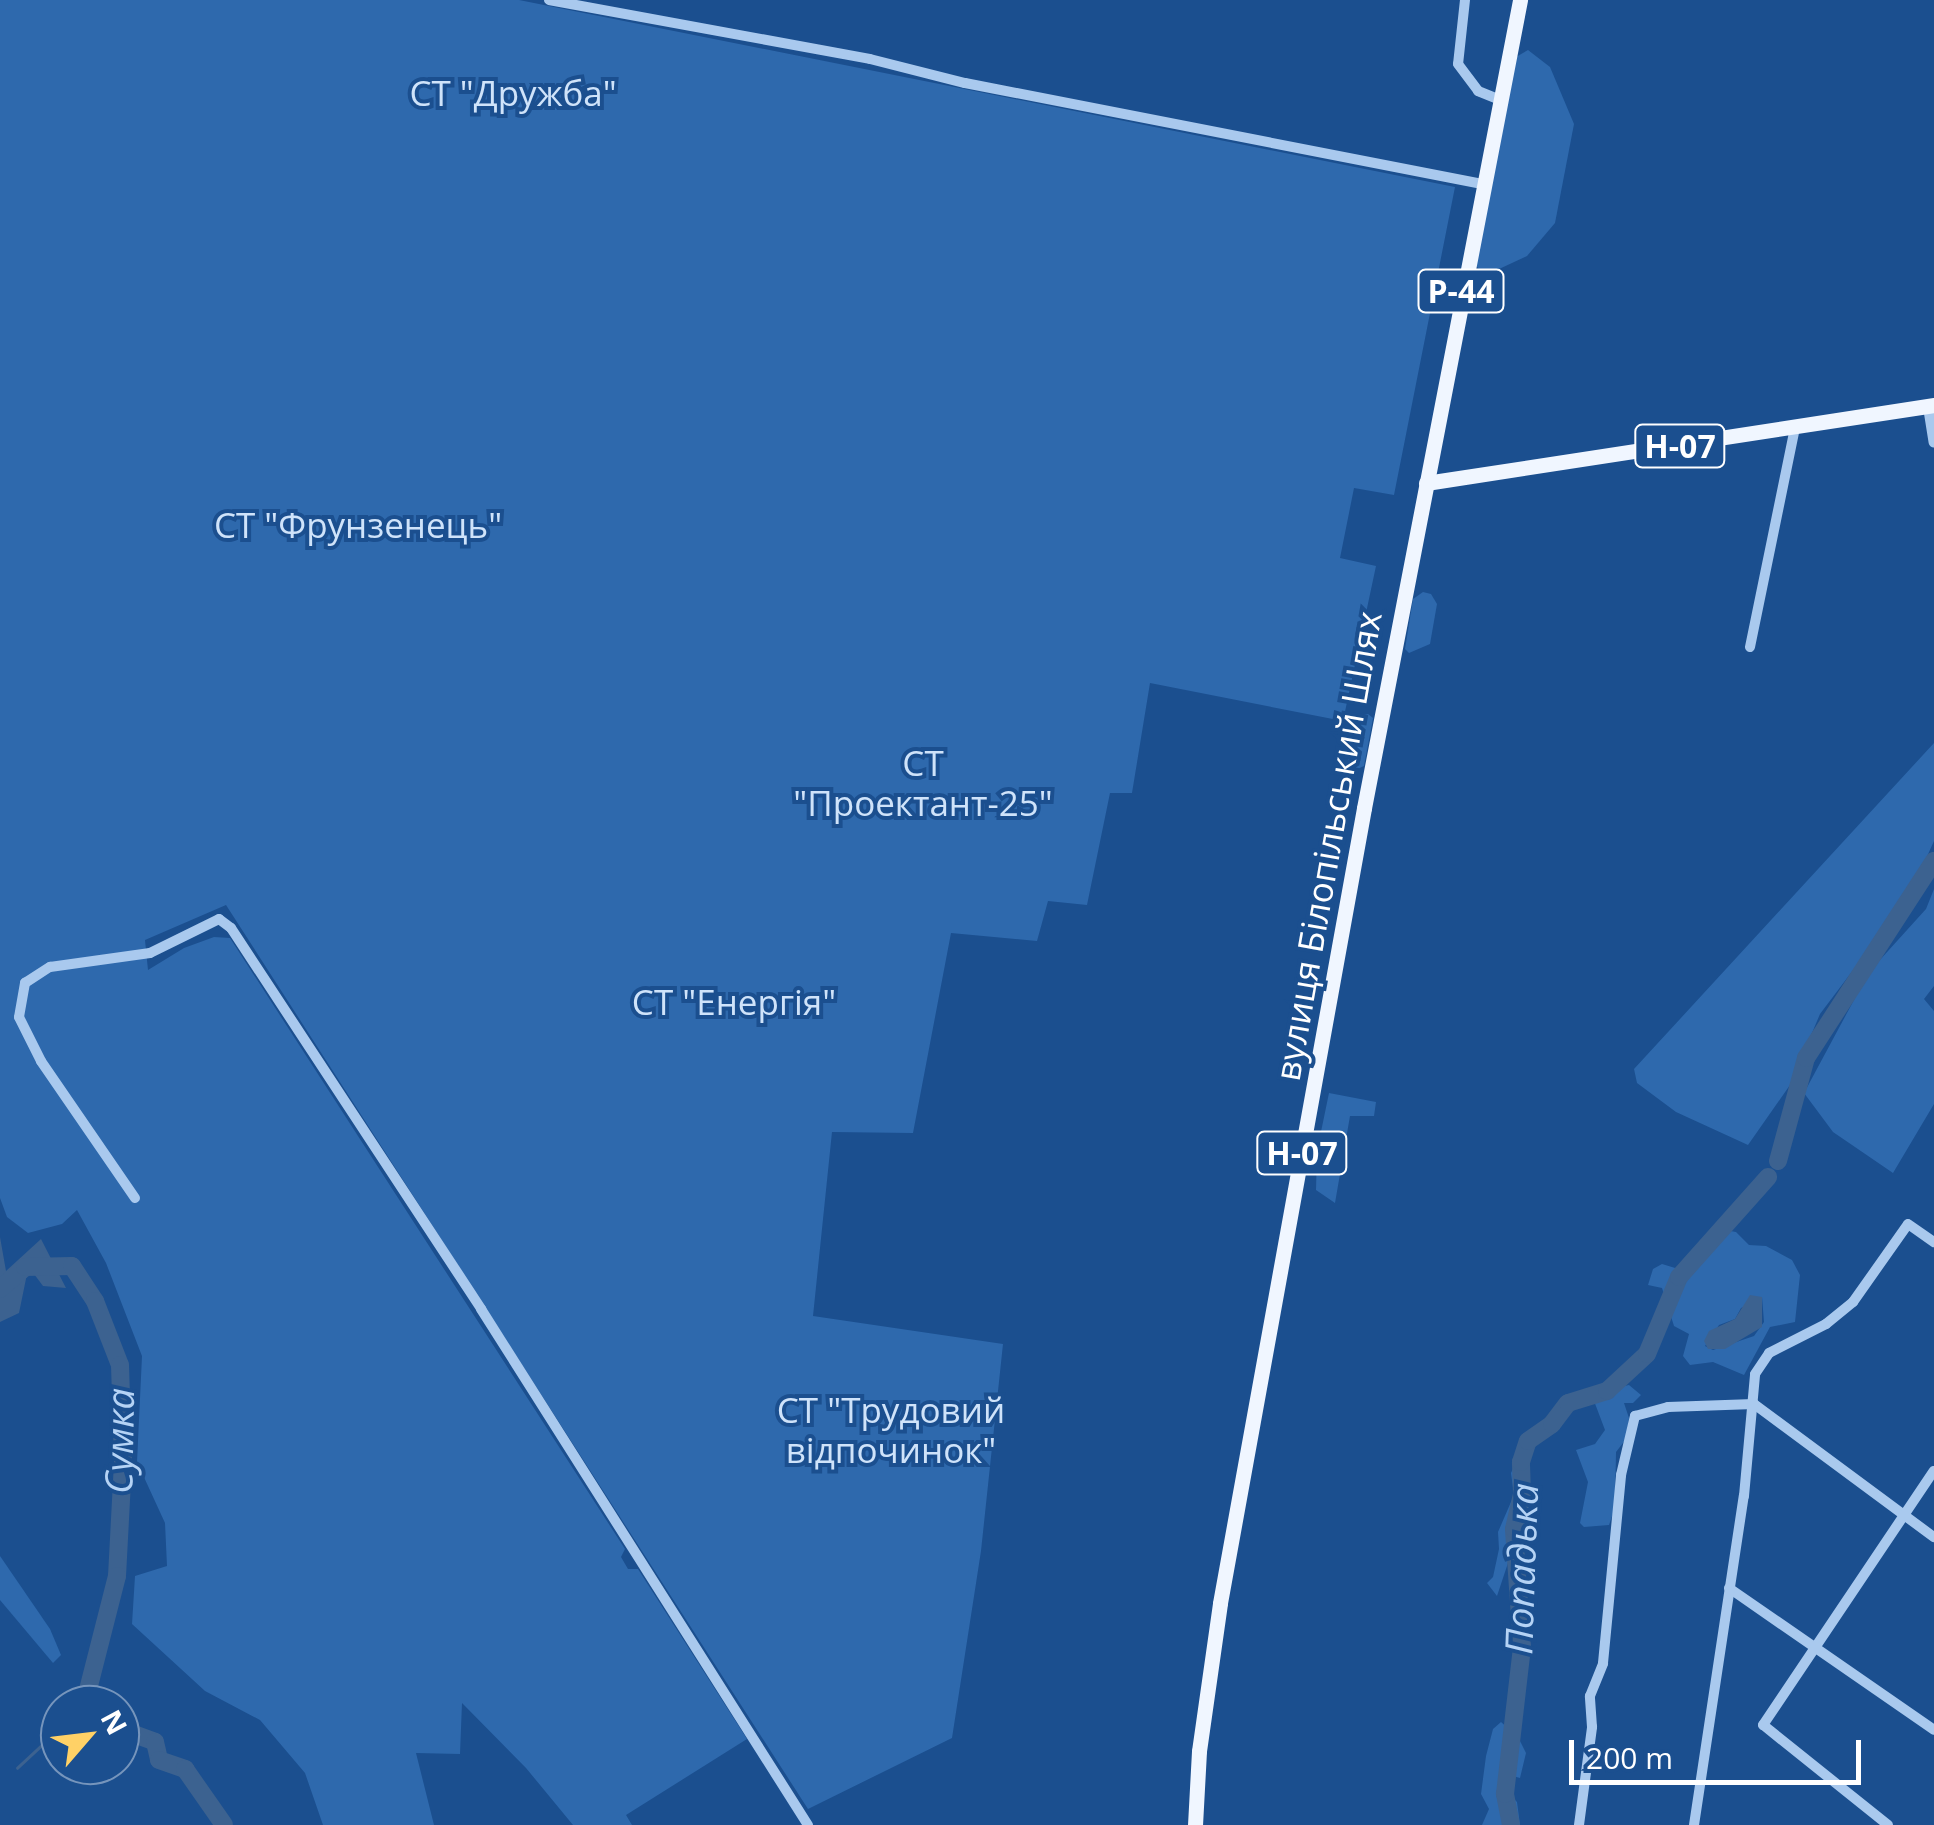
<!DOCTYPE html>
<html>
<head>
<meta charset="utf-8">
<style>
	body { margin:0 }
	#map { position:relative; width:1934px; height:1825px; overflow:hidden; background:#1b4f8f; font-family:"Open Sans",sans-serif }
	div>[style] { position:absolute }
	[style*='--x'] { left:calc(var(--x)*1px); top:calc(var(--y)*1px); width:calc(var(--w)*1px); rotate:calc(var(--a)*1deg) }
	.green>* { inset:0; background:#2e69ad }
	.water>* { inset:0; background:#3c6290 }
	.stream>* { height:2.5px; margin:-1.25px; padding:0 1.25px; transform-origin:1.25px; border-radius:1.25px; background:#3c6290 }
	.river>* { height:18px; margin:-9px; padding:0 9px; transform-origin:9px; border-radius:9px; background:#3c6290 }
	.minor>* { height:10px; margin:-5px; padding:0 5px; transform-origin:5px; border-radius:5px; background:#a9c9ee }
	.primary>* { height:15px; margin:-7.5px; padding:0 7.5px; transform-origin:7.5px; border-radius:7.5px; background:#f0f6ff }
	span { translate:-50% -50%; white-space:nowrap; text-align:center; line-height:1.15; -webkit-text-stroke:8px #1b4f8f; paint-order:stroke }
	.shield-label span { padding:2px 8px; background:#1b4f8f; border:2px solid; border-radius:8px; -webkit-text-stroke-width:0 }
	.shield-label { font-size:32px; color:#fff; font-weight:700 }
	.park-label { font-size:35px; color:#cfe3fa }
	.street-label { font-size:35px; color:#fff }
	.water-label { font-size:38px; color:#b5d3f5; font-style:italic }
	.north { position:absolute; left:40px; top:1685px; width:100px; height:100px; box-sizing:border-box; background:#1b4f8f; border:2px solid #7695bc; border-radius:50%; rotate:62deg; font-size:28px; font-weight:700; line-height:40px; text-align:center; color:#fff }
	.north::after { content:''; display:block; margin:auto; width:35px; height:45px; background:#ffd166; clip-path:polygon(50% 0,100% 100%,50% 72%,0 100%) }
	.scale { position:absolute; left:1569px; top:1740px; width:292px; height:45px; box-sizing:border-box; border:5px solid #fff; border-top:0; padding-left:12px; font-size:30px; line-height:35px; white-space:nowrap; color:#fff; -webkit-text-stroke:8px #1b4f8f; paint-order:stroke }
</style>
</head>
<body>
<div id="map">
	<div class="green">
		<div style="clip-path:polygon(0 0,519px 0,1455px 187px,1394px 495px,1354px 488px,1340px 558px,1376px 566px,1343px 721px,1150px 683px,1132px 793px,1110px 793px,1087px 905px,1048px 901px,1037px 941px,951px 933px,913px 1133px,832px 1132px,813px 1316px,1003px 1344px,981px 1551px,952px 1738px,808px 1809px,226px 905px,145px 940px,148px 970px,184px 948px,214px 937px,230px 938px,625px 1549px,621px 1557px,628px 1569px,638px 1569px,747px 1739px,626px 1815px,632px 1825px,573px 1825px,526px 1768px,462px 1703px,460px 1754px,416px 1753px,434px 1825px,323px 1825px,305px 1773px,260px 1720px,205px 1691px,132px 1624px,135px 1576px,167px 1566px,165px 1523px,137px 1462px,142px 1356px,106px 1263px,77px 1210px,62px 1224px,28px 1233px,7px 1217px,0 1198px)"></div>
		<div style="clip-path:polygon(1528px 50px,1550px 67px,1574px 124px,1555px 223px,1527px 256px,1484px 276px,1475px 264px,1516px 57px)"></div>
		<div style="clip-path:polygon(1423px 592px,1431px 594px,1437px 604px,1430px 644px,1409px 653px,1405px 649px,1413px 599px)"></div>
		<div style="clip-path:polygon(1368px 714px,1373px 718px,1364px 766px,1353px 771px,1347px 769px,1354px 726px,1359px 716px)"></div>
		<div style="clip-path:polygon(1934px 743px,1934px 841px,1909px 896px,1820px 1014px,1790px 1085px,1748px 1145px,1676px 1112px,1637px 1083px,1634px 1069px)"></div>
		<div style="clip-path:polygon(1934px 889px,1934px 986px,1924px 999px,1934px 1011px,1934px 1104px,1893px 1173px,1833px 1132px,1804px 1093px,1869px 972px,1926px 909px)"></div>
		<div style="clip-path:polygon(1329px 1093px,1376px 1102px,1374px 1116px,1350px 1116px,1335px 1203px,1316px 1190px,1317px 1151px)"></div>
		<div style="clip-path:polygon(evenodd,1719px 1229px,1736px 1232px,1749px 1245px,1766px 1246px,1792px 1260px,1800px 1275px,1795px 1322px,1770px 1327px,1744px 1375px,1713px 1362px,1690px 1365px,1683px 1356px,1689px 1334px,1674px 1326px,1662px 1288px,1648px 1285px,1653px 1269px,1662px 1264px,1685px 1271px,1695px 1269px,1719px 1229px,1762px 1297px,1764px 1322px,1754px 1336px,1713px 1350px,1705px 1346px,1719px 1325px,1735px 1319px,1741px 1308px,1762px 1297px)"></div>
		<div style="clip-path:polygon(1629px 1385px,1641px 1395px,1633px 1403px,1624px 1403px,1629px 1418px,1626px 1439px,1616px 1452px,1615px 1508px,1609px 1525px,1584px 1527px,1580px 1523px,1588px 1482px,1576px 1450px,1595px 1444px,1605px 1430px,1591px 1393px)"></div>
		<div style="clip-path:polygon(1517px 1460px,1524px 1462px,1530px 1480px,1527px 1497px,1533px 1531px,1527px 1535px,1522px 1553px,1508px 1563px,1497px 1596px,1487px 1583px,1493px 1577px,1499px 1549px,1498px 1532px,1514px 1495px,1511px 1473px)"></div>
		<div style="clip-path:polygon(0 1556px,50px 1629px,61px 1655px,53px 1663px,0 1600px)"></div>
		<div style="clip-path:polygon(1501px 1722px,1518px 1737px,1526px 1753px,1520px 1778px,1506px 1774px,1501px 1778px,1502px 1787px,1517px 1802px,1520px 1825px,1482px 1825px,1489px 1809px,1481px 1794px,1486px 1756px,1493px 1729px)"></div>
	</div>
	<div class="water">
		<div style="clip-path:polygon(0 1237px,6px 1271px,41px 1239px,66px 1288px,43px 1286px,34px 1274px,27px 1274px,19px 1313px,0 1322px)"></div>
		<div style="clip-path:polygon(1750px 1295px,1762px 1297px,1762px 1327px,1725px 1349px,1708px 1349px,1704px 1341px,1709px 1331px,1735px 1319px)"></div>
	</div>
	<div class="stream">
		<div style="--x:17;--y:1768;--w:59;--a:-42.9"></div>
	</div>
	<div class="river">
		<div style="--x:1778;--y:1161;--w:107;--a:-74.8"></div>
		<div style="--x:1806;--y:1058;--w:235;--a:-57"></div>
		<div style="--x:0;--y:1289;--w:33;--a:-41"></div>
		<div style="--x:25;--y:1267;--w:47;--a:-1.2"></div>
		<div style="--x:72;--y:1266;--w:42;--a:56.7"></div>
		<div style="--x:95;--y:1301;--w:69;--a:68.7"></div>
		<div style="--x:120;--y:1365;--w:97;--a:88.2"></div>
		<div style="--x:123;--y:1462;--w:114;--a:93"></div>
		<div style="--x:117;--y:1576;--w:133;--a:104.3"></div>
		<div style="--x:120;--y:1729;--w:37;--a:20"></div>
		<div style="--x:155;--y:1742;--w:18;--a:77"></div>
		<div style="--x:159;--y:1760;--w:28;--a:19"></div>
		<div style="--x:185;--y:1769;--w:68;--a:55.1"></div>
		<div style="--x:1511;--y:1825;--w:32;--a:-101"></div>
		<div style="--x:1505;--y:1794;--w:148;--a:-83.4"></div>
		<div style="--x:1522;--y:1647;--w:118;--a:-93.9"></div>
		<div style="--x:1514;--y:1529;--w:37;--a:-77"></div>
		<div style="--x:1522;--y:1493;--w:31;--a:-92"></div>
		<div style="--x:1521;--y:1462;--w:22;--a:-72"></div>
		<div style="--x:1528;--y:1441;--w:29;--a:-35"></div>
		<div style="--x:1552;--y:1424;--w:26;--a:-53"></div>
		<div style="--x:1568;--y:1403;--w:41;--a:-17.1"></div>
		<div style="--x:1607;--y:1391;--w:54;--a:-42.8"></div>
		<div style="--x:1647;--y:1354;--w:83;--a:-67.4"></div>
		<div style="--x:1679;--y:1277;--w:134;--a:-48.3"></div>
	</div>
	<div class="minor">
		<div style="--x:549;--y:0;--w:326;--a:10.4"></div>
		<div style="--x:870;--y:59;--w:98;--a:14.2"></div>
		<div style="--x:965;--y:83;--w:527;--a:11.05"></div>
		<div style="--x:1465;--y:0;--w:64;--a:96.2"></div>
		<div style="--x:1458;--y:64;--w:34;--a:53"></div>
		<div style="--x:1478;--y:91;--w:22;--a:22"></div>
		<div style="--x:1928;--y:407;--w:36;--a:81"></div>
		<div style="--x:1750;--y:647;--w:224;--a:-78.4"></div>
		<div style="--x:135;--y:1198;--w:166;--a:-124.5"></div>
		<div style="--x:41;--y:1061;--w:49;--a:-116.6"></div>
		<div style="--x:19;--y:1017;--w:35;--a:-80"></div>
		<div style="--x:25;--y:983;--w:30;--a:-33"></div>
		<div style="--x:50;--y:967;--w:101;--a:-8"></div>
		<div style="--x:150;--y:953;--w:77;--a:-26.2"></div>
		<div style="--x:219;--y:919;--w:15;--a:37"></div>
		<div style="--x:231;--y:928;--w:456;--a:56.7"></div>
		<div style="--x:481;--y:1309;--w:611;--a:57.64"></div>
		<div style="--x:1754;--y:1404;--w:224;--a:36.5"></div>
		<div style="--x:1729;--y:1588;--w:249;--a:34.7"></div>
		<div style="--x:1579;--y:1825;--w:99;--a:-82.4"></div>
		<div style="--x:1592;--y:1727;--w:31;--a:-94"></div>
		<div style="--x:1590;--y:1696;--w:35;--a:-68"></div>
		<div style="--x:1603;--y:1663;--w:189;--a:-84.5"></div>
		<div style="--x:1621;--y:1475;--w:61;--a:-76.7"></div>
		<div style="--x:1635;--y:1416;--w:34;--a:-15"></div>
		<div style="--x:1668;--y:1407;--w:86;--a:-2"></div>
		<div style="--x:1694;--y:1825;--w:333;--a:-81.4"></div>
		<div style="--x:1744;--y:1496;--w:122;--a:-84.8"></div>
		<div style="--x:1755;--y:1374;--w:25;--a:-56"></div>
		<div style="--x:1769;--y:1353;--w:64;--a:-27"></div>
		<div style="--x:1826;--y:1324;--w:35;--a:-39"></div>
		<div style="--x:1853;--y:1302;--w:95;--a:-54.8"></div>
		<div style="--x:1908;--y:1224;--w:32;--a:35"></div>
		<div style="--x:1888;--y:1825;--w:160;--a:-141.3"></div>
		<div style="--x:1763;--y:1725;--w:306;--a:-56.1"></div>
	</div>
	<div class="primary">
		<div style="--x:1426;--y:483;--w:514;--a:-8.73"></div>
		<div style="--x:1195;--y:1825;--w:74;--a:-86.9"></div>
		<div style="--x:1199;--y:1751;--w:149;--a:-81.9"></div>
		<div style="--x:1220;--y:1603;--w:808;--a:-79.73"></div>
		<div style="--x:1364;--y:808;--w:823;--a:-79.07"></div>
	</div>
	<div class="shield-label">
		<span style="left:1461px;top:291px">Р-44</span>
		<span style="left:1680px;top:446px">Н-07</span>
		<span style="left:1302px;top:1153px">Н-07</span>
	</div>
	<div class="park-label">
		<span style="left:513px;top:93px">СТ "Дружба"</span>
		<span style="left:358px;top:525px">СТ "Фрунзенець"</span>
		<span style="left:923px;top:783px">СТ<br>"Проектант-25"</span>
		<span style="left:734px;top:1002px">СТ "Енергія"</span>
		<span style="left:891px;top:1430px">СТ "Трудовий<br>відпочинок"</span>
	</div>
	<div class="street-label">
		<span style="left:1328px;top:846px;rotate:-80deg">вулиця Білопільський Шлях</span>
	</div>
	<div class="water-label">
		<span style="left:119px;top:1441px;rotate:-89deg">Сумка</span>
		<span style="left:1521px;top:1569px;rotate:-88deg">Попадька</span>
	</div>
	<div class="north">N</div>
	<div class="scale">200 m</div>
</div>
</body>
</html>
